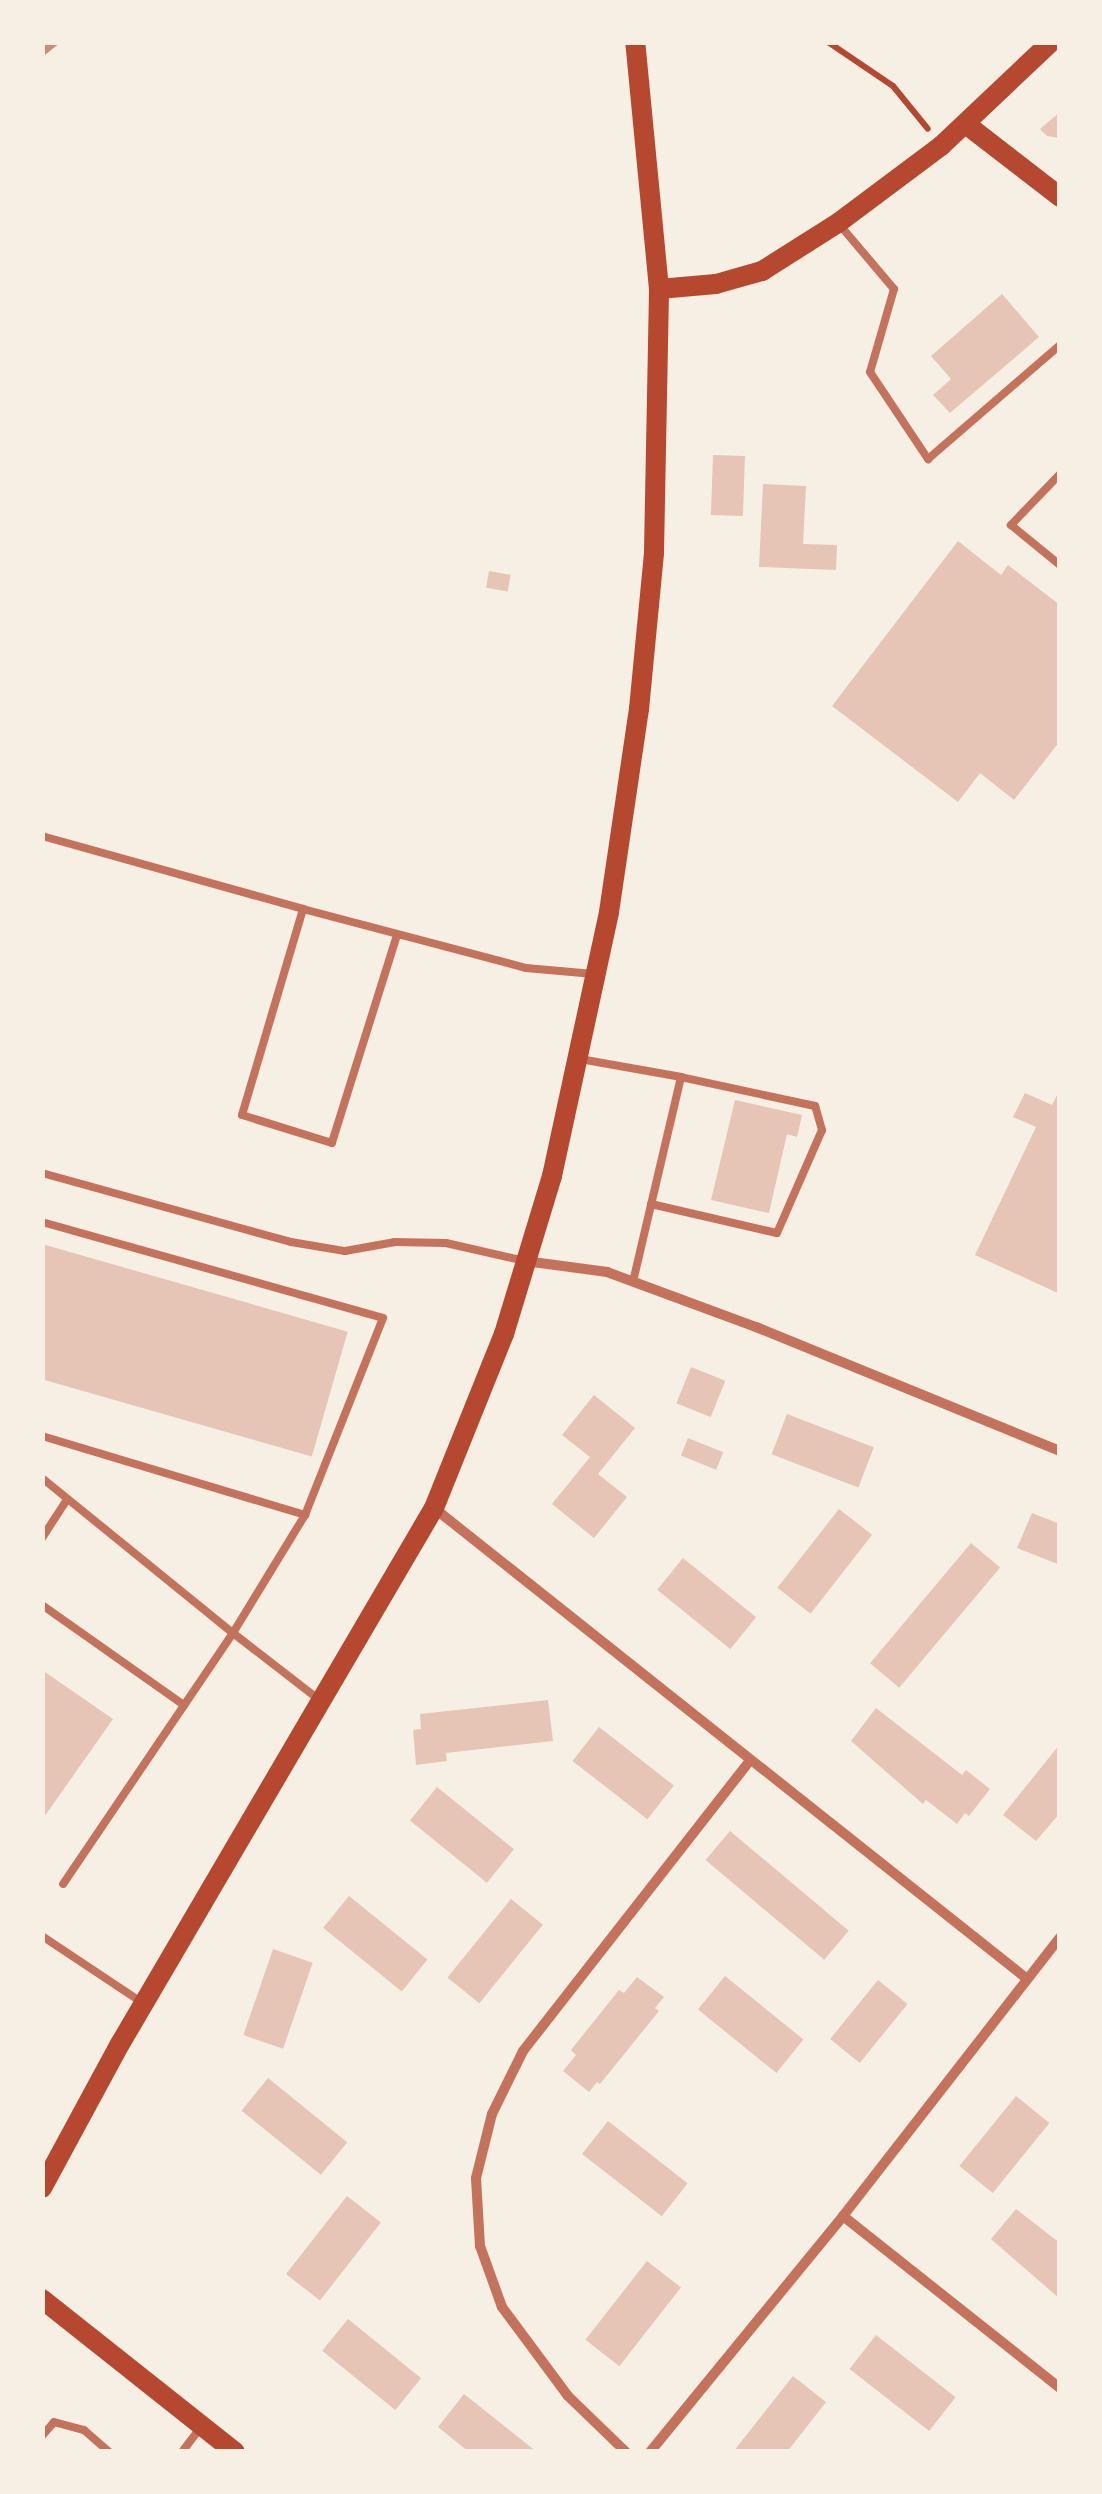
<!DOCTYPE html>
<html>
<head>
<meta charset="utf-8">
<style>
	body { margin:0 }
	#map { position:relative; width:1102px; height:2494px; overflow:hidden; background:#f6efe4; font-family:Cabin,sans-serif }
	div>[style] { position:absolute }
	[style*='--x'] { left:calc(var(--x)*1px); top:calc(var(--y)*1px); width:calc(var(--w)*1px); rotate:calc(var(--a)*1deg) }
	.building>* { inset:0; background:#e6c5b7; transform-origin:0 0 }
	.path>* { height:6px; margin:-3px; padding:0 3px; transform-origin:3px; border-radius:3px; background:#b5482f }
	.service>* { height:8px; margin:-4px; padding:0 4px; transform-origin:4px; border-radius:4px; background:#c5725c }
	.minor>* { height:10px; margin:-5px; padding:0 5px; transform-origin:5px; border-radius:5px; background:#c5725c }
	.secondary>* { height:20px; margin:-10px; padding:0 10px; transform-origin:10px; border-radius:10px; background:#b5482f }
	.rail>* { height:8px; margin:-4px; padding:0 4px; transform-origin:4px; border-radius:4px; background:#cf8b77 }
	span { translate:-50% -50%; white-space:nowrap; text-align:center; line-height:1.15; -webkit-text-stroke:10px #f6efe4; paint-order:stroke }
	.frame { position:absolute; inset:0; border:45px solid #f6efe4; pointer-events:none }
</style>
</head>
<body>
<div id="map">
	<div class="building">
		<div style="clip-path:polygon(1060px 112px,1060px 138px,1047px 136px,1040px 129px)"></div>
		<div style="clip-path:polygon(1002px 294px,1039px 337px,950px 413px,933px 395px,951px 379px,931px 356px)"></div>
		<div style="left:713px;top:455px;width:32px;height:60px;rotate:2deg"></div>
		<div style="clip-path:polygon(763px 484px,806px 486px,803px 544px,837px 545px,836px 570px,759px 567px)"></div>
		<div style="clip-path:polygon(958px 541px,1001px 575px,1008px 565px,1060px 605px,1060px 741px,1014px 800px,980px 773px,958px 802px,832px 706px)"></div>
		<div style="left:489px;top:571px;width:22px;height:17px;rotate:10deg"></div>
		<div style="clip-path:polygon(1060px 1089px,1060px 1294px,975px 1255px,1036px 1127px,1013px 1117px,1025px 1093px,1052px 1105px)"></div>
		<div style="clip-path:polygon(735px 1100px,802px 1115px,797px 1137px,787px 1134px,769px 1213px,711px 1200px)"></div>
		<div style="left:42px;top:1244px;width:318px;height:130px;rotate:16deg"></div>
		<div style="left:691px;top:1367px;width:37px;height:39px;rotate:22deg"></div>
		<div style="clip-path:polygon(594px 1395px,635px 1428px,598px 1474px,627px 1497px,594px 1538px,552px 1504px,590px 1457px,562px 1435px)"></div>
		<div style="left:787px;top:1414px;width:93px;height:43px;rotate:21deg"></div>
		<div style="left:688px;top:1438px;width:38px;height:19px;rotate:22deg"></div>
		<div style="left:839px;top:1509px;width:42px;height:100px;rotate:38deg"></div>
		<div style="clip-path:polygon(1032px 1513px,1060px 1524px,1060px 1565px,1017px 1548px)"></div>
		<div style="left:971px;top:1543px;width:38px;height:157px;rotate:40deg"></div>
		<div style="left:683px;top:1558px;width:94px;height:41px;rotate:39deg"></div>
		<div style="clip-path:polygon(42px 1670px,113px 1719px,42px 1820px)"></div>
		<div style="clip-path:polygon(548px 1700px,553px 1741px,446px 1753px,447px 1761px,416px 1765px,413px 1730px,421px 1729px,420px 1714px)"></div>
		<div style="clip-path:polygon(876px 1708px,962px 1775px,966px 1770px,990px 1789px,969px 1816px,965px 1813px,957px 1824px,926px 1800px,923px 1804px,851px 1741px)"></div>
		<div style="left:599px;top:1727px;width:95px;height:43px;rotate:38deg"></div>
		<div style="clip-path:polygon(1060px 1744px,1060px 1813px,1036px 1841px,1003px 1815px)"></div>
		<div style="left:437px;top:1787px;width:99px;height:43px;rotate:39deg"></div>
		<div style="left:730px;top:1831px;width:155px;height:38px;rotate:40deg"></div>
		<div style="left:349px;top:1896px;width:101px;height:41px;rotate:39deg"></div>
		<div style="left:511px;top:1899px;width:41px;height:101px;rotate:39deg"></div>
		<div style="left:273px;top:1949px;width:42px;height:91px;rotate:19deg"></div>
		<div style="left:725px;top:1976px;width:101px;height:43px;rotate:39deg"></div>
		<div style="clip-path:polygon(637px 1977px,664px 1997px,655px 2008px,659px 2011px,600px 2084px,597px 2082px,589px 2092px,563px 2071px,576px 2055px,571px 2050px,619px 1990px,624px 1993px)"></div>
		<div style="left:878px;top:1980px;width:38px;height:76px;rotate:39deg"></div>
		<div style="left:268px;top:2078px;width:102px;height:42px;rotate:39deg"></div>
		<div style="left:1016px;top:2096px;width:43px;height:90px;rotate:39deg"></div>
		<div style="left:608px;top:2121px;width:101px;height:42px;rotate:38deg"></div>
		<div style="left:347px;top:2196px;width:43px;height:99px;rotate:38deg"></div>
		<div style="clip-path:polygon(1016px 2209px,1060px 2243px,1060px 2299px,991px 2239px)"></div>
		<div style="left:647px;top:2261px;width:43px;height:100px;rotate:38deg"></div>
		<div style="left:348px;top:2319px;width:94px;height:41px;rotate:39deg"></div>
		<div style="left:876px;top:2335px;width:101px;height:43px;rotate:38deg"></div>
		<div style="clip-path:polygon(793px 2376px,826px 2402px,787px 2452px,733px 2452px)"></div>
		<div style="clip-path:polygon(464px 2394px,537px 2452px,469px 2452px,438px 2427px)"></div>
	</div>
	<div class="path">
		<div style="--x:828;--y:42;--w:78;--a:34.1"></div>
		<div style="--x:893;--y:86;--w:55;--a:50.9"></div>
	</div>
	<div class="service">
		<div style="--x:839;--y:224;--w:85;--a:49.8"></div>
		<div style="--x:894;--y:289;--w:86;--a:106.1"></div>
		<div style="--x:870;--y:372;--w:105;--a:56.3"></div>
		<div style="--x:928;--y:459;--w:174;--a:-40.8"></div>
		<div style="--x:1060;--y:474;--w:71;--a:133.9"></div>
		<div style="--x:1011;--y:525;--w:63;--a:39.2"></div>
		<div style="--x:42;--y:836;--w:271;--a:15.6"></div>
		<div style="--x:397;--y:935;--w:218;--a:107.4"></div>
		<div style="--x:332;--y:1143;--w:94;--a:-162.7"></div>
		<div style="--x:242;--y:1115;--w:215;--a:-73.5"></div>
		<div style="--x:303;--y:909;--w:231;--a:14.8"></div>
		<div style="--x:526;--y:968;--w:68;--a:5"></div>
		<div style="--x:580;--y:1059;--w:103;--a:10.1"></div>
		<div style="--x:681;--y:1077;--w:211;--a:103.2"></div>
		<div style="--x:42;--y:1173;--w:258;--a:15.5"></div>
		<div style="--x:291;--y:1242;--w:55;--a:9.5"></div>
		<div style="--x:345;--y:1251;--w:51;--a:-10.2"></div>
		<div style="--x:395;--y:1242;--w:51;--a:1.1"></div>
		<div style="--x:446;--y:1243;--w:81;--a:12.8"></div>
		<div style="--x:651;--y:1204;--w:129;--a:13"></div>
		<div style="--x:777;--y:1233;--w:112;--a:-66.4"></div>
		<div style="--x:822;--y:1130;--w:25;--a:-106"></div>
		<div style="--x:815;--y:1106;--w:137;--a:-167.8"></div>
		<div style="--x:42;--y:1222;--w:354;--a:15.7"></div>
		<div style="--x:383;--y:1318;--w:212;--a:111.6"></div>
		<div style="--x:42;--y:1436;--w:275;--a:16.7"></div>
		<div style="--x:305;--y:1515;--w:138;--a:121.4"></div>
		<div style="--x:233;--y:1633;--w:108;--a:37.8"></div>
		<div style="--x:42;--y:1478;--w:246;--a:39.1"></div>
		<div style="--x:233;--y:1633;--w:303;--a:124.1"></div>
		<div style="--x:42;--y:1538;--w:44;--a:-57"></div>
		<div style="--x:42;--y:1605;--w:174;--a:35.2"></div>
		<div style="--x:42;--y:1936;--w:121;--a:33.6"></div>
		<div style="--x:42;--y:2436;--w:18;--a:-49"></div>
		<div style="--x:54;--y:2422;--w:31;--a:15"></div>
		<div style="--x:84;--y:2430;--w:33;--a:41"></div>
		<div style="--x:182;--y:2452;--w:31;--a:-53"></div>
	</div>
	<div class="minor">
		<div style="--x:525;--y:1261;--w:83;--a:7.6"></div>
		<div style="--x:607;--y:1272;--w:159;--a:20.3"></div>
		<div style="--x:756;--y:1327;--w:328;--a:22.2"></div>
		<div style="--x:434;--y:1508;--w:756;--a:38.45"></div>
		<div style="--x:843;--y:2216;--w:277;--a:38.4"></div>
		<div style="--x:626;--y:2452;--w:81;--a:-136"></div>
		<div style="--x:568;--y:2396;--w:111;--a:-126.6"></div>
		<div style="--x:502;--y:2307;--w:65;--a:-109.8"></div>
		<div style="--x:480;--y:2246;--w:68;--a:-93.4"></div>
		<div style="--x:476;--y:2178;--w:66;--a:-76"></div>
		<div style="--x:492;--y:2114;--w:70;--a:-63.8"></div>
		<div style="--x:523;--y:2051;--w:369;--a:-52"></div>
		<div style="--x:650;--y:2452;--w:305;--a:-50.7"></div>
		<div style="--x:843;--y:2216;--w:353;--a:-52.1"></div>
	</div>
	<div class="secondary">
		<div style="--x:967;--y:125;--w:118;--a:37.7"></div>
		<div style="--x:659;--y:289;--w:57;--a:-5"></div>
		<div style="--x:716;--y:284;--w:48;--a:-15.8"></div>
		<div style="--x:762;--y:271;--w:90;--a:-32.3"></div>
		<div style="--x:838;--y:223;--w:129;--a:-36.8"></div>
		<div style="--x:941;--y:146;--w:151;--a:-43.4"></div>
		<div style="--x:42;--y:2188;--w:164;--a:-61.6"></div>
		<div style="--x:120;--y:2044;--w:621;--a:-59.64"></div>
		<div style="--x:434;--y:1508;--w:188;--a:-68.1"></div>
		<div style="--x:504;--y:1334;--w:165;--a:-73.1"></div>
		<div style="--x:552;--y:1176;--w:270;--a:-77.8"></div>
		<div style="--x:609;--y:912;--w:205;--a:-81.6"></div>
		<div style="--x:639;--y:709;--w:158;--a:-84.5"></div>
		<div style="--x:654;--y:552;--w:263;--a:-88.9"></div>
		<div style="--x:659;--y:289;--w:248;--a:-95.5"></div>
		<div style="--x:42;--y:2299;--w:246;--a:38.4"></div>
	</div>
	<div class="rail">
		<div style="--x:42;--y:52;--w:16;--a:-38"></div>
	</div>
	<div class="frame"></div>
</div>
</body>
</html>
